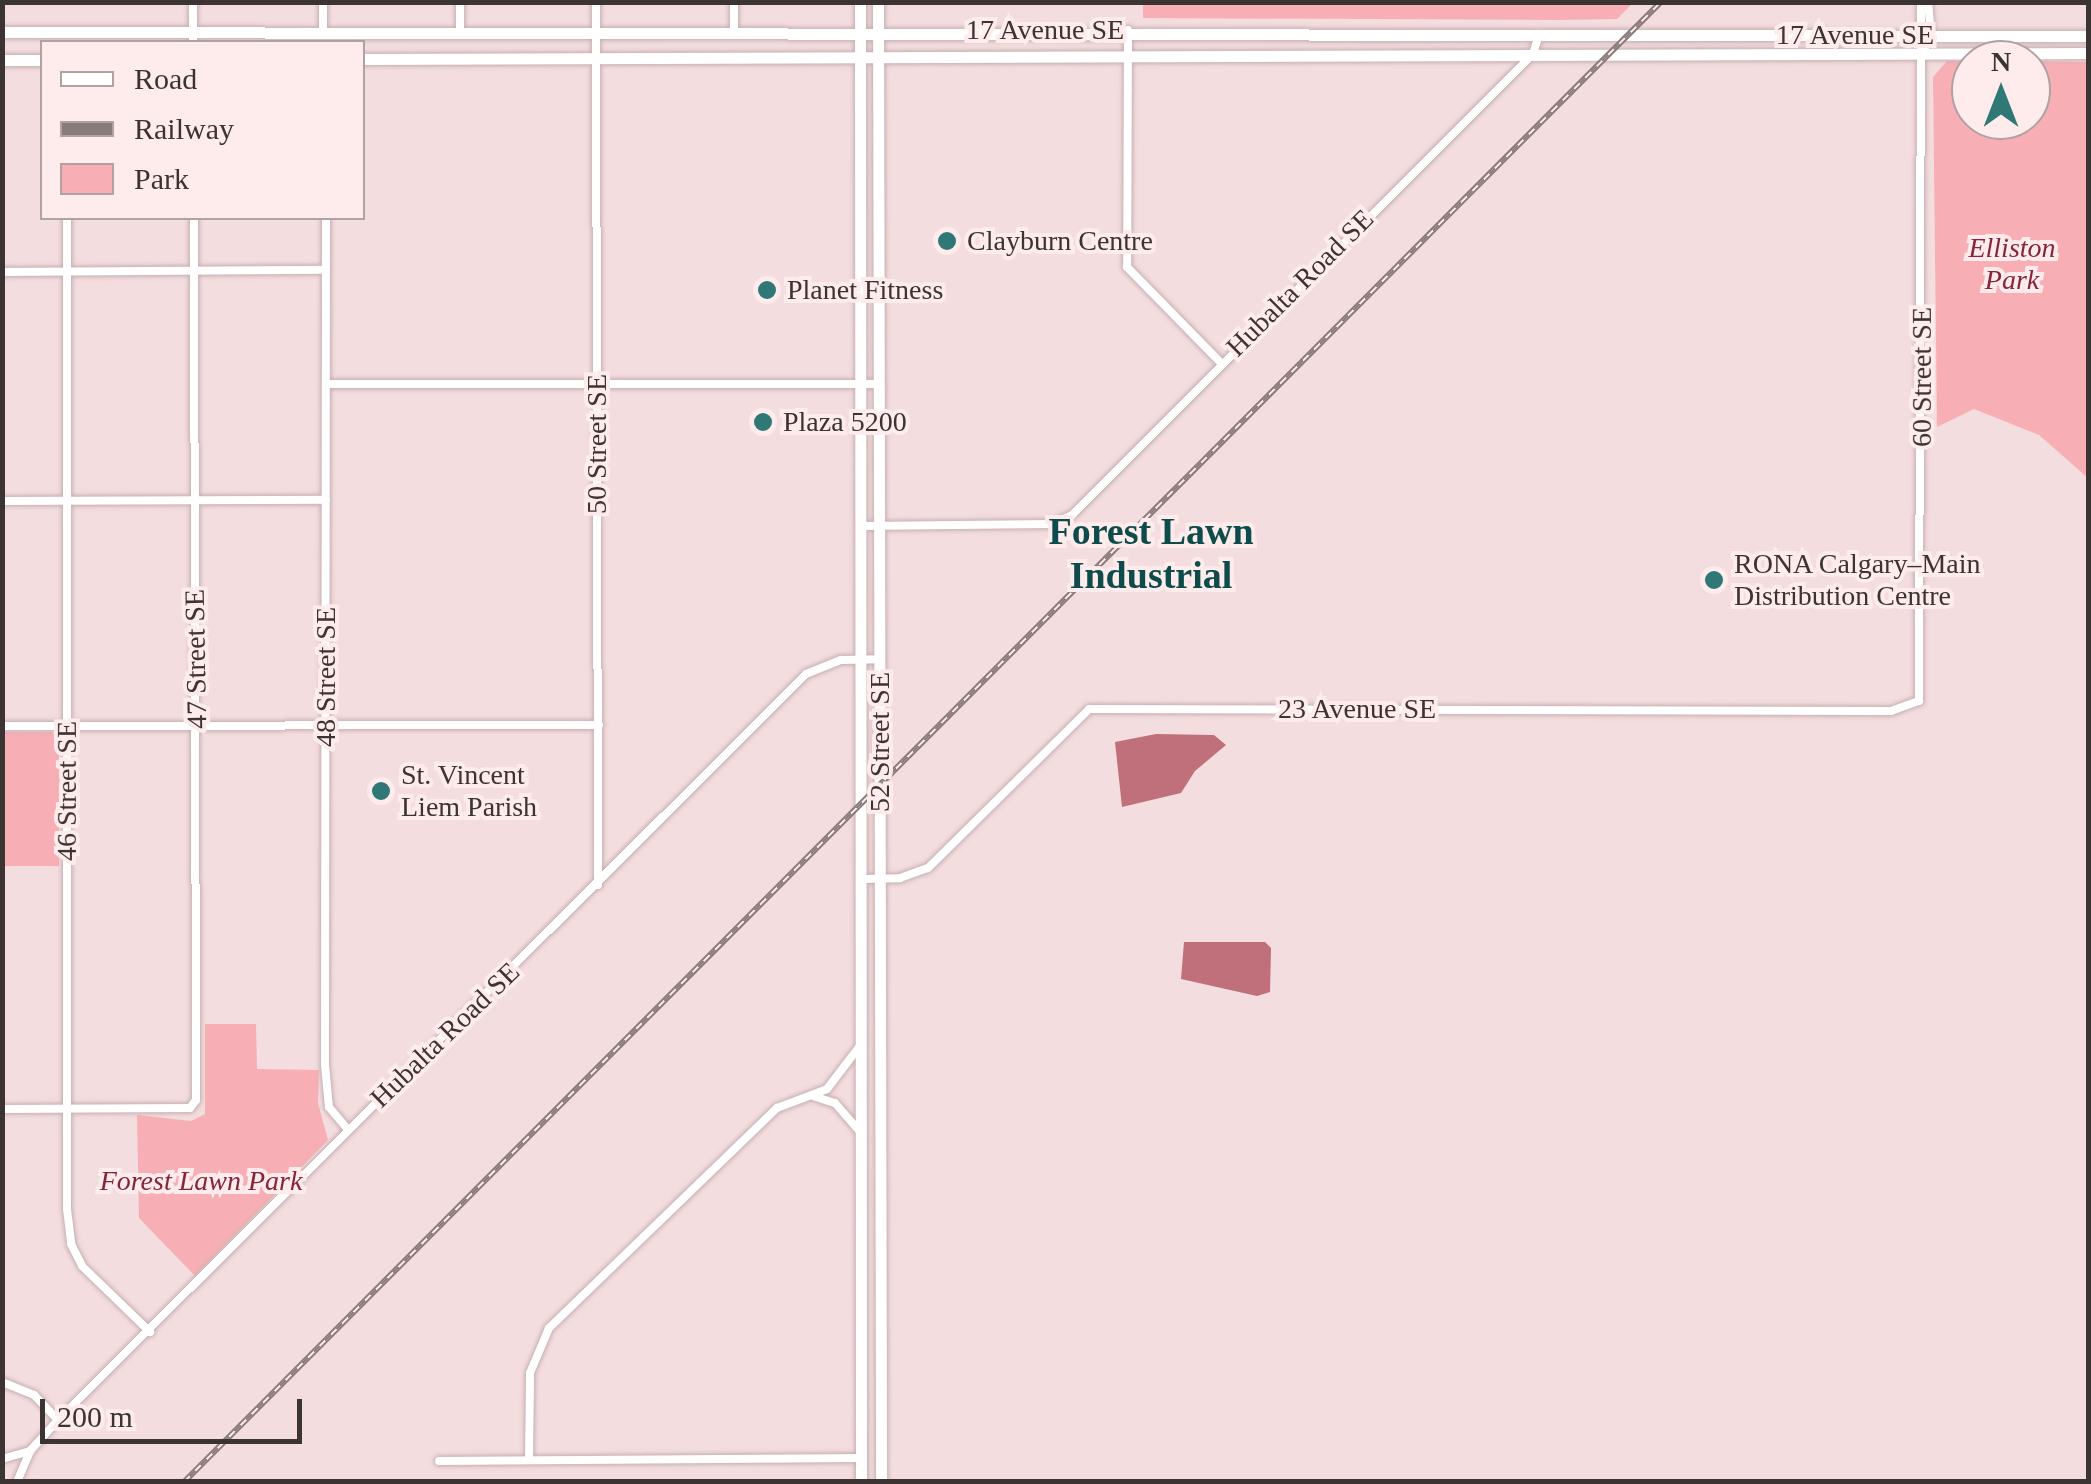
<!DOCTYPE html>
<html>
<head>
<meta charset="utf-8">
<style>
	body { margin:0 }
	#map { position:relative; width:2091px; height:1484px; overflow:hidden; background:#f4ddde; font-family:Georgia,serif }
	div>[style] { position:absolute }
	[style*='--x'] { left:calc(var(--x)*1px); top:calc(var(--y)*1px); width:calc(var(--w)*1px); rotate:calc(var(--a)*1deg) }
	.green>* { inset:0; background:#f7afb5 }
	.water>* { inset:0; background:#c0707a }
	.roads { filter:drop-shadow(0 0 2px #c5afb1) drop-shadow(0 0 2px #c5afb1) }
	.minor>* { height:8px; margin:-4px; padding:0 4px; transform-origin:4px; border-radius:4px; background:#fff }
	.secondary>* { height:11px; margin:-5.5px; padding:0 5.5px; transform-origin:5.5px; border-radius:5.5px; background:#fff }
	.rail>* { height:6px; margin-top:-3px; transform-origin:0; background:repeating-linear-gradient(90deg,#feebec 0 8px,#8a7b7b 0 16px); box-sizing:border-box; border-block:2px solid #8a7b7b }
	.dots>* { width:28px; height:28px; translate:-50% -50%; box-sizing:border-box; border:5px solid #feebec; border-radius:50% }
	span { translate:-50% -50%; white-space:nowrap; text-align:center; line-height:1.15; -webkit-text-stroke:8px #feebec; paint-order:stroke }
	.street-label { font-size:28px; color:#3c3333 }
	.poi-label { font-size:28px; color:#3c3333 }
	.left { translate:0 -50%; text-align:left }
	.park-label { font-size:28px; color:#862539; font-style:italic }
	.district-label { font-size:38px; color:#0d4c4b; font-weight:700 }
	.frame { position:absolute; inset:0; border:5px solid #3c3333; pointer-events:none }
	.legend { position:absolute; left:40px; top:40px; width:325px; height:180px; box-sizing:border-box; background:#feebec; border:2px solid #b0a1a2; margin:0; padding:12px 18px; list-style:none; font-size:30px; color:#3c3333 }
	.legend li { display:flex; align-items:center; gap:20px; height:50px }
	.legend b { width:50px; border:2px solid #b0a1a2 }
	.north { position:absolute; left:1951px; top:40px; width:100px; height:100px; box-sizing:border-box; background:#feebec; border:2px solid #b0a1a2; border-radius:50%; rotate:0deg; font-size:28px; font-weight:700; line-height:40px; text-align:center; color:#3c3333 }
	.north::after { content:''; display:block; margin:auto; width:35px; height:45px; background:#2f7876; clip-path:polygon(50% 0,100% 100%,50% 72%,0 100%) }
	.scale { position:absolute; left:40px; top:1399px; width:262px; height:45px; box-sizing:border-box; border:5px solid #3c3333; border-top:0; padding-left:12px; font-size:30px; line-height:35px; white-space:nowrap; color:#3c3333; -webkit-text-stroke:8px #feebec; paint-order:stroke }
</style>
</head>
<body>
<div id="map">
	<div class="green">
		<div style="clip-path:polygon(1143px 3px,1143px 2px,1633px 3px,1617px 19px,1555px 20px,1143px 18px)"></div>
		<div style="clip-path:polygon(1947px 61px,1971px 61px,1971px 120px,2031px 120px,2031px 61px,2088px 62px,2088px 478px,2039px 435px,1974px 409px,1937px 427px,1933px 77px)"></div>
		<div style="clip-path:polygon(2px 732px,52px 732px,59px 738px,59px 866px,3px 866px)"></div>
		<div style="clip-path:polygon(205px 1024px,256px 1024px,257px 1069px,319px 1070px,318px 1103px,328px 1140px,195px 1276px,139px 1218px,137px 1115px,191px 1121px,205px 1114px)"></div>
	</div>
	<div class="water">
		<div style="clip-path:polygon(1156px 734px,1214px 735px,1226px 745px,1195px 771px,1181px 793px,1122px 807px,1115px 742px)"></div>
		<div style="clip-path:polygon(1184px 942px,1265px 942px,1271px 948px,1270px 992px,1257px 996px,1181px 979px)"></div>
	</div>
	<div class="roads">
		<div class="minor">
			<div style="--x:193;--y:2;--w:40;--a:90"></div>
			<div style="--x:460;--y:2;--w:31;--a:90"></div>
			<div style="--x:596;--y:2;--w:883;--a:89.87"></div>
			<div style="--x:734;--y:2;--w:28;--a:90"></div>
			<div style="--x:1128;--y:30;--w:237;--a:90.2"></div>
			<div style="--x:1127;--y:267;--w:133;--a:45.6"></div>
			<div style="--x:323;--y:34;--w:32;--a:-90"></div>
			<div style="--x:1922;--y:54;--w:21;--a:-65"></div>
			<div style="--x:1931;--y:35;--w:33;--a:-95"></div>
			<div style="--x:67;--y:218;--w:991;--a:90"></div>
			<div style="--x:67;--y:1209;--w:35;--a:83"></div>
			<div style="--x:71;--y:1244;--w:25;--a:63"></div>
			<div style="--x:82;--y:1266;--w:95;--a:44.1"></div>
			<div style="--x:326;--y:218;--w:847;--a:90.07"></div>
			<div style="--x:325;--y:1065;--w:42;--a:84.6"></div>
			<div style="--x:329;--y:1107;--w:30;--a:50"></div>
			<div style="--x:2;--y:272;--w:324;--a:-0.4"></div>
			<div style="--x:326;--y:384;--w:552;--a:0"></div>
			<div style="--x:2;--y:501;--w:324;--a:-0.2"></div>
			<div style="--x:861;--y:526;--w:191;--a:-0.6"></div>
			<div style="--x:1052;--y:524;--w:22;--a:-24"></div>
			<div style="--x:1072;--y:515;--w:652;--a:-45"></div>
			<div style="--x:1533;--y:54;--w:21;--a:-73"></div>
			<div style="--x:2;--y:726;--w:597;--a:-0.1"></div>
			<div style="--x:861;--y:879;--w:39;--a:-1"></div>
			<div style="--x:900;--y:878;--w:30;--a:-20"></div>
			<div style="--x:928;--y:868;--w:226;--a:-44.6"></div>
			<div style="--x:1089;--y:709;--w:802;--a:0.14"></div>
			<div style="--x:1891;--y:711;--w:30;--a:-20"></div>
			<div style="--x:1919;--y:701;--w:699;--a:-89.84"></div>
			<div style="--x:813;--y:1096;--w:23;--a:18"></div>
			<div style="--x:835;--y:1103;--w:37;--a:49"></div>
			<div style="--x:2;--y:1109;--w:188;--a:-0.3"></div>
			<div style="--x:190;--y:1108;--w:10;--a:-53"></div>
			<div style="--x:196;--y:1100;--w:882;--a:-90.13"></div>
			<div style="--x:2;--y:1382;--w:35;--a:22"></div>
			<div style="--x:34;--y:1395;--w:35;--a:46"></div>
			<div style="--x:2;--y:1459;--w:29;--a:-16"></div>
			<div style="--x:529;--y:1460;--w:87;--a:-89.3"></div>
			<div style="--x:530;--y:1373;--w:49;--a:-67.1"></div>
			<div style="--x:549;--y:1328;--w:317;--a:-44"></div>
			<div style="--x:777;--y:1108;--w:53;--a:-20.8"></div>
			<div style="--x:827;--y:1089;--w:53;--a:-52.7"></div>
			<div style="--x:439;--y:1461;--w:422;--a:-0.4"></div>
			<div style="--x:17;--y:1482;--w:34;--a:-67"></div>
			<div style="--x:30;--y:1451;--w:42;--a:-47.9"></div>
			<div style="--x:58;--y:1420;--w:1056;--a:-44.92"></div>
			<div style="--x:806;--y:674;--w:38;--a:-22"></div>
			<div style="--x:841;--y:660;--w:39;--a:-1"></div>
		</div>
		<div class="secondary">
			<div style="--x:860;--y:2;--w:1480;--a:89.96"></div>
			<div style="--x:878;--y:2;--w:1480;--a:89.88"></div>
			<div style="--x:2;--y:32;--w:2086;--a:0.11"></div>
			<div style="--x:362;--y:59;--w:1726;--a:-0.2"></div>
			<div style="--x:2;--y:60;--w:40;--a:0"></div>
		</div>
	</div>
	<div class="rail">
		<div style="--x:184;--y:1482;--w:2091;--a:-45.06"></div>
	</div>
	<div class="dots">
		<div style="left:947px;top:241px;background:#2f7876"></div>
		<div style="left:767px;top:290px;background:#2f7876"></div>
		<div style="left:763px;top:422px;background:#2f7876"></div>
		<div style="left:1714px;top:580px;background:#2f7876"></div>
		<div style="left:381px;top:791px;background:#2f7876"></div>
	</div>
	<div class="street-label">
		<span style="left:1045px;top:30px">17 Avenue SE</span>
		<span style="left:1855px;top:35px">17 Avenue SE</span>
		<span style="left:1300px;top:283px;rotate:-45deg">Hubalta Road SE</span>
		<span style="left:1922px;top:377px;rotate:-90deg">60 Street SE</span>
		<span style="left:597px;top:444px;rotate:-90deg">50 Street SE</span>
		<span style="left:196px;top:659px;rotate:-91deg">47 Street SE</span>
		<span style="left:326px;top:677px;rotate:-90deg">48 Street SE</span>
		<span style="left:1357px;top:709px">23 Avenue SE</span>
		<span style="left:880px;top:742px;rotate:-90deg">52 Street SE</span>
		<span style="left:67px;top:791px;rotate:-90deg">46 Street SE</span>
		<span style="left:445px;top:1035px;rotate:-44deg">Hubalta Road SE</span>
	</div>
	<div class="poi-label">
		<span class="left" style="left:967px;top:241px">Clayburn Centre</span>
		<span class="left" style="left:787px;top:290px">Planet Fitness</span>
		<span class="left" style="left:783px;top:422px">Plaza 5200</span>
		<span class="left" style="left:1734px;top:580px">RONA Calgary–Main<br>Distribution Centre</span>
		<span class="left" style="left:401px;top:791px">St. Vincent<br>Liem Parish</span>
	</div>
	<div class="park-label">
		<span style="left:2012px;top:264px">Elliston<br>Park</span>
		<span style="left:201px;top:1181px">Forest Lawn Park</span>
	</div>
	<div class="district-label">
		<span style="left:1151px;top:554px">Forest Lawn<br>Industrial</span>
	</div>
	<div class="frame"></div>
	<ul class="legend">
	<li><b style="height:12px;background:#fff"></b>Road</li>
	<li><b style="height:12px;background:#8a7b7b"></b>Railway</li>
	<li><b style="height:28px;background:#f7afb5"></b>Park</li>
	</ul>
	<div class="north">N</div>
	<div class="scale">200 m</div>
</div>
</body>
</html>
